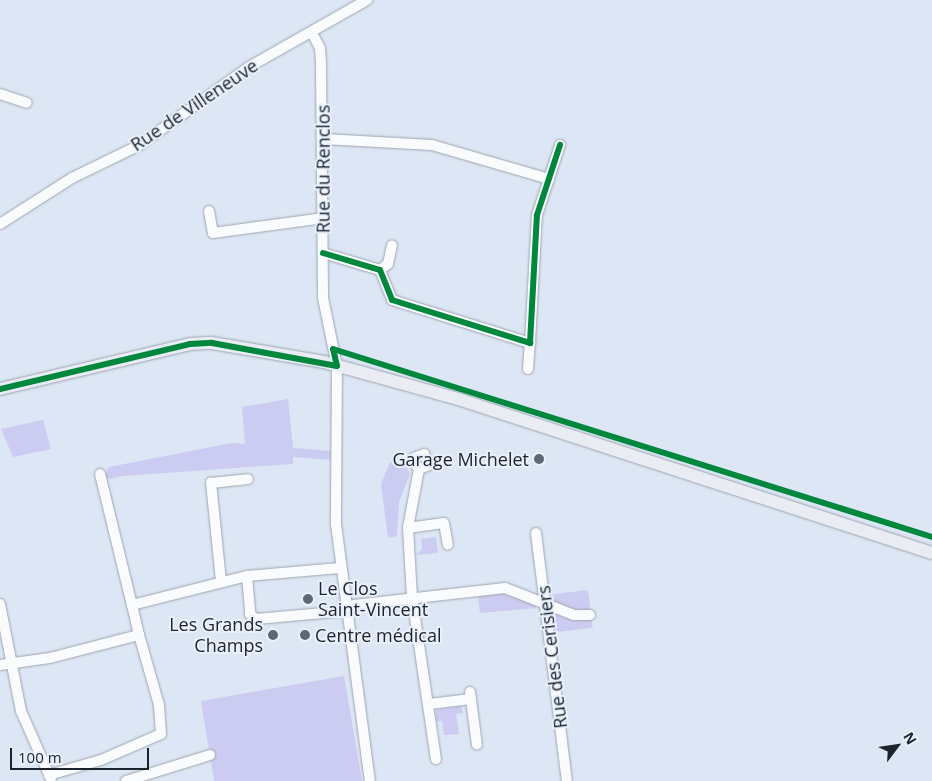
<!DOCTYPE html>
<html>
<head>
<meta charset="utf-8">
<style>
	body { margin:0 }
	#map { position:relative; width:932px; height:781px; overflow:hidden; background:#dce6f4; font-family:"Open Sans",sans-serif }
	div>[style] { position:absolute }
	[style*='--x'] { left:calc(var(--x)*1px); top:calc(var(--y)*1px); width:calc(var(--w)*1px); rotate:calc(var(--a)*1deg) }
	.green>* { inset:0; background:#cccbf1; transform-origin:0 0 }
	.roads { filter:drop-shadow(0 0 1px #9da5b0) drop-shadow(0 0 1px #9da5b0) }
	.minor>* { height:10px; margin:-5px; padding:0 5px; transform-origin:5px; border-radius:5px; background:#fafbfd }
	.major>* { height:12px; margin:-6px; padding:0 6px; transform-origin:6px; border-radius:6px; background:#eaecf3 }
	.cycleway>* { height:6px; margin:-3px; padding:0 3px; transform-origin:3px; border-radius:3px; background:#00873e }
	.dots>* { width:14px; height:14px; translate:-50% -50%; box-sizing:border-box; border:2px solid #e8f0fb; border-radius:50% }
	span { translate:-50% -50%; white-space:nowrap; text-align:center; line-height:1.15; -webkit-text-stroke:4px #e8f0fb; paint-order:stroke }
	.street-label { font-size:18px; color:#1c232d }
	.poi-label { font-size:18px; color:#1c232d }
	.right { translate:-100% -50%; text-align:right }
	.left { translate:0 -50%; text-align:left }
	.north { position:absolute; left:872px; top:721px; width:50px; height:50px; -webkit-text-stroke:4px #e8f0fb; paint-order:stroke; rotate:59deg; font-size:14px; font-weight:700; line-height:20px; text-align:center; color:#1c232d }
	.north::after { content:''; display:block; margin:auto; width:18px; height:22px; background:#1c232d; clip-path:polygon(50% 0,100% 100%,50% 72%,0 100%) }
	.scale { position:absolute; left:10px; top:748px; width:139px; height:22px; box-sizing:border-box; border:2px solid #1c232d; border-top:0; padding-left:6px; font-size:15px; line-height:18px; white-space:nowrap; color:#1c232d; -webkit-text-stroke:4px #e8f0fb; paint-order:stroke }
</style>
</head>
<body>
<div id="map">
	<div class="green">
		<div style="clip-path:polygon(288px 399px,293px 448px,331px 451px,330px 460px,293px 457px,293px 464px,122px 476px,110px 479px,104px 477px,109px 467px,232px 443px,245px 444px,242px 407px)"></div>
		<div style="clip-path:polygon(43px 420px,51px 449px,13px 457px,1px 429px)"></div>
		<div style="clip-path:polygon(390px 462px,406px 467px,410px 474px,399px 502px,397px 536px,388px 538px,381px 484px)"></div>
		<div style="clip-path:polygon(436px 537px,438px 553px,416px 555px,422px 549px,421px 539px)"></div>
		<div style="left:588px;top:590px;width:38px;height:40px;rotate:83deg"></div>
		<div style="clip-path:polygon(502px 593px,535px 604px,536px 608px,480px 613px,478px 596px)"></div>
		<div style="clip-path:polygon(344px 676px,362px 781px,214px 781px,201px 701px)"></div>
		<div style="clip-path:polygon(461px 706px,463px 713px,456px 714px,459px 734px,444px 735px,442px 721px,436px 722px,436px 710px)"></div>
	</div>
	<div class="roads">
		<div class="minor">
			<div style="--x:312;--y:33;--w:17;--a:62"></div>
			<div style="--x:320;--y:48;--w:16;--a:86"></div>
			<div style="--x:321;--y:64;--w:234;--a:89.5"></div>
			<div style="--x:323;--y:298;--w:69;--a:78.4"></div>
			<div style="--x:337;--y:366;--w:158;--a:90.4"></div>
			<div style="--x:336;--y:524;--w:259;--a:82.5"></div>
			<div style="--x:0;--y:94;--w:28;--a:18"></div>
			<div style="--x:324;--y:139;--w:108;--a:3.2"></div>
			<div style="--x:432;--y:145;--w:122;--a:16.2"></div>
			<div style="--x:209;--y:211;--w:22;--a:80"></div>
			<div style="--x:213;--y:233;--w:112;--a:-7.7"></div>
			<div style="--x:0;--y:224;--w:85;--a:-32.6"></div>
			<div style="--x:72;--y:178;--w:73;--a:-25.9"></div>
			<div style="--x:138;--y:146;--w:136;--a:-35.4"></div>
			<div style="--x:249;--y:67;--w:136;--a:-29.6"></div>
			<div style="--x:323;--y:253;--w:59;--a:16.6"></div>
			<div style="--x:380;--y:270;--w:32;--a:68"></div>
			<div style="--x:392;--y:300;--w:145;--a:17.3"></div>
			<div style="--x:530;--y:343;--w:128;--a:-86.9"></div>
			<div style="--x:537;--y:215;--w:74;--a:-71.8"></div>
			<div style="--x:380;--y:270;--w:10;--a:-37"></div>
			<div style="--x:388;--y:264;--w:19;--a:-78"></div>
			<div style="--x:528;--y:369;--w:26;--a:-86"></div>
			<div style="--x:419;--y:469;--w:8;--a:-130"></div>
			<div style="--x:414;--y:463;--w:5;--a:-90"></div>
			<div style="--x:414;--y:458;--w:11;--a:-22"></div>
			<div style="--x:424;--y:454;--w:12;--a:66"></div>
			<div style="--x:429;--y:465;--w:11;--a:158"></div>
			<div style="--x:419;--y:469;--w:60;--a:100.6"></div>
			<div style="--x:408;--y:528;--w:69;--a:86.7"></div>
			<div style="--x:412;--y:597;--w:164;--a:81.6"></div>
			<div style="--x:100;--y:474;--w:135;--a:76.3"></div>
			<div style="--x:408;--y:528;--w:36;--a:-8"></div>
			<div style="--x:444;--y:523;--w:22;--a:80"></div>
			<div style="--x:536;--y:533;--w:250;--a:82.9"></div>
			<div style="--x:247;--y:576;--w:38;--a:85"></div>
			<div style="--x:250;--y:614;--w:8;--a:40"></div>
			<div style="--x:256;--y:619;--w:90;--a:-5.1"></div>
			<div style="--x:221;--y:581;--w:99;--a:-95.8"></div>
			<div style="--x:211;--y:483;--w:37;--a:-6"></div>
			<div style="--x:0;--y:604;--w:109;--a:78.9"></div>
			<div style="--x:21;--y:711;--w:74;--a:66.2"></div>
			<div style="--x:345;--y:606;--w:161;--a:-6.4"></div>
			<div style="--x:505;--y:588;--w:74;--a:21.4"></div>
			<div style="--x:574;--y:615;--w:16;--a:0"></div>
			<div style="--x:0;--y:665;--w:50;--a:-8"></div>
			<div style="--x:50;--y:658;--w:92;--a:-14.5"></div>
			<div style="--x:139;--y:635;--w:31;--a:-103"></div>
			<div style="--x:132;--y:605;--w:119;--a:-14.2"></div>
			<div style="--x:247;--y:576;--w:93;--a:-4.9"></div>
			<div style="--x:470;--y:692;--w:53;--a:82.5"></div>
			<div style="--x:429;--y:704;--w:42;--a:-6.8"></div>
			<div style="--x:49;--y:775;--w:54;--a:-16.1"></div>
			<div style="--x:101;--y:760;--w:65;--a:-23.4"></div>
			<div style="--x:161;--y:734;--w:29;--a:-94"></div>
			<div style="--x:159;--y:705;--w:73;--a:-105.9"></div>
			<div style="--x:126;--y:781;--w:88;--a:-17.2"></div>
		</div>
		<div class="major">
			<div style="--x:0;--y:389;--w:195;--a:-13.3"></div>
			<div style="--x:190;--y:344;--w:22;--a:-3"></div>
			<div style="--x:212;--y:343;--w:114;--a:9.6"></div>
			<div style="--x:324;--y:362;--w:139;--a:15.4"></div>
			<div style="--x:458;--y:399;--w:498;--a:18"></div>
		</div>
	</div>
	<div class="cycleway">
		<div style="--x:323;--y:253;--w:59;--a:16.6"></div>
		<div style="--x:380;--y:270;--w:32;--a:68"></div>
		<div style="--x:392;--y:300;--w:145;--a:17.3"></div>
		<div style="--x:530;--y:343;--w:128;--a:-86.9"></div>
		<div style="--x:537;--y:215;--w:74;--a:-71.8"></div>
		<div style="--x:333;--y:349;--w:628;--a:17.42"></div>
		<div style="--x:0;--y:389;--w:195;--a:-13.3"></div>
		<div style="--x:190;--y:344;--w:22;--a:-3"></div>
		<div style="--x:212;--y:343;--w:127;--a:10.4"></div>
		<div style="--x:337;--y:366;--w:17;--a:-103"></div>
	</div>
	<div class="dots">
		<div style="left:539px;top:459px;background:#5f6773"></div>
		<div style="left:308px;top:599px;background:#5f6773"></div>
		<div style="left:273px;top:635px;background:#5f6773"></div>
		<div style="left:305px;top:635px;background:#5f6773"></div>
	</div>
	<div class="street-label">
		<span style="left:194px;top:105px;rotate:-34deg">Rue de Villeneuve</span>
		<span style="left:323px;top:169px;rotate:-90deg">Rue du Renclos</span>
		<span style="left:552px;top:657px;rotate:-97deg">Rue des Cerisiers</span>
	</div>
	<div class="poi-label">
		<span class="right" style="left:529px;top:459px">Garage Michelet</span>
		<span class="left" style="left:318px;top:599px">Le Clos<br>Saint-Vincent</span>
		<span class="right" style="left:263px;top:635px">Les Grands<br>Champs</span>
		<span class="left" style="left:315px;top:635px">Centre médical</span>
	</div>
	<div class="north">N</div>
	<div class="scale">100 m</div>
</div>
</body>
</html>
